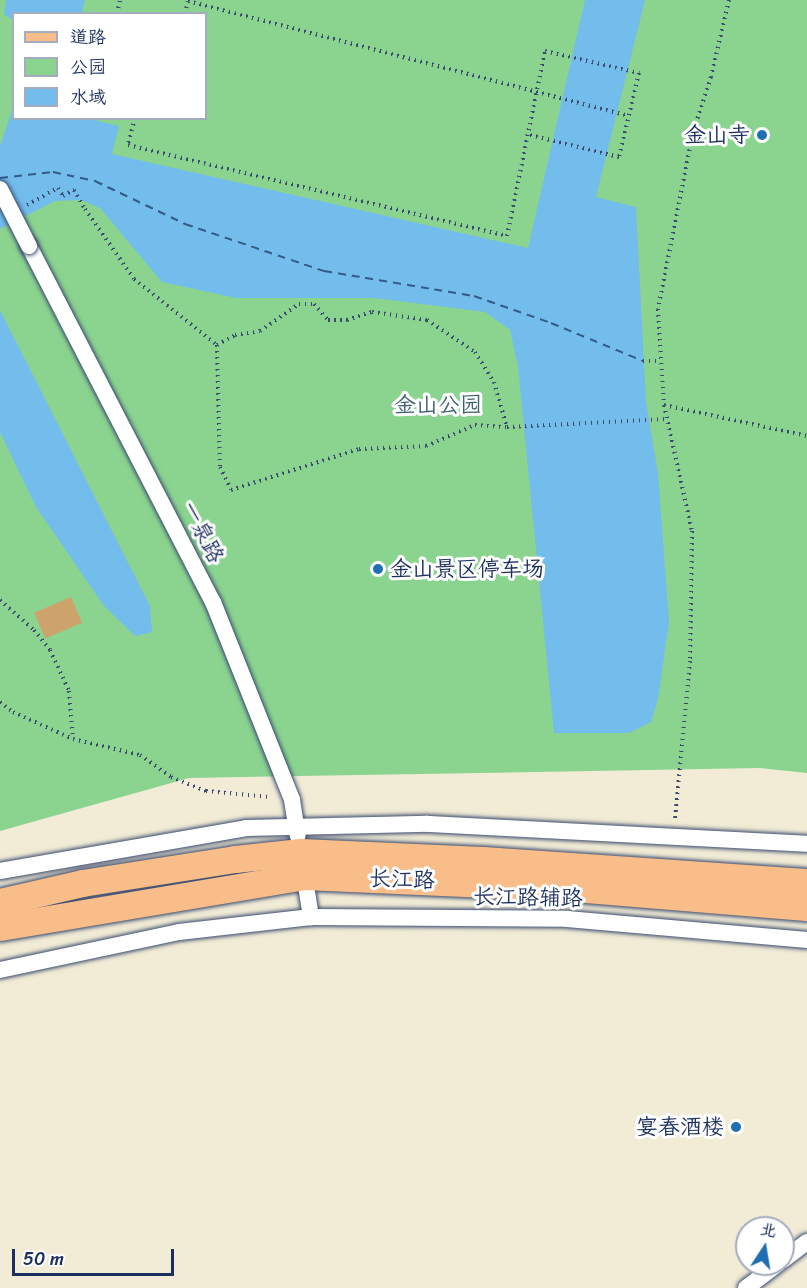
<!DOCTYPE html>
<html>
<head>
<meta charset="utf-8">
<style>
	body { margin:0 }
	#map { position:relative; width:807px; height:1288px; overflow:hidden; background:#f2ecd6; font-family:Sriracha,"LXGW WenKai TC",sans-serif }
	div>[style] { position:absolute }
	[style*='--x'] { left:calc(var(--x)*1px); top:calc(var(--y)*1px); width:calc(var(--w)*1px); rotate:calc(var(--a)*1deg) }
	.green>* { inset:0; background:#8bd490 }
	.water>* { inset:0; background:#72bdeb }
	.ferry>* { height:1.5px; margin-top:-0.75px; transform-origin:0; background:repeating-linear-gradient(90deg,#355a88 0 8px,transparent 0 14px) }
	.building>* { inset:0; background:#cda36b; transform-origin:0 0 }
	.path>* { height:4px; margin-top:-2px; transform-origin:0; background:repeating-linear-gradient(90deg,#3b4b70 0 1.5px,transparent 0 6px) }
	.roads { filter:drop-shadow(0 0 2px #3b4b70) drop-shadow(0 0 2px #3b4b70) }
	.street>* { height:16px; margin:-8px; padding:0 8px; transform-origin:8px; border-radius:8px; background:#fff }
	.primary>* { height:27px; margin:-13.5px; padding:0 13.5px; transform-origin:13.5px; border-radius:13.5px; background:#f8bd89 }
	.bridges { filter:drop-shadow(0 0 2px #3b4b70) drop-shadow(0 0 2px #3b4b70) }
	.street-bridge>* { height:16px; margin:-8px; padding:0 8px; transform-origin:8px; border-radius:8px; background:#fff }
	.dots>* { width:16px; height:16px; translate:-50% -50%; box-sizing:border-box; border:3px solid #fff; border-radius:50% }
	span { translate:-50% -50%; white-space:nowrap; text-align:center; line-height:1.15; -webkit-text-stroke:6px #fff; paint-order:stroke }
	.poi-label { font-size:22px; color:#1b2f5e }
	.right { translate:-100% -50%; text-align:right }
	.left { translate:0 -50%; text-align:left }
	.park-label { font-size:22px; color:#3d616d }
	.street-label { font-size:22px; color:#1b2f5e }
	.legend { position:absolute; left:12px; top:12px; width:195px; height:108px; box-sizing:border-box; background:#fff; border:2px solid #a4acbf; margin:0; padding:8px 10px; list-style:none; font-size:18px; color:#1b2f5e }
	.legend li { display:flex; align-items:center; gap:12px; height:30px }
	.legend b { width:30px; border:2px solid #a4acbf }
	.north { position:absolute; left:735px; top:1216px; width:60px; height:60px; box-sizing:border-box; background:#fff; border:2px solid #a4acbf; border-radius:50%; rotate:12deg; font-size:16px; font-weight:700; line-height:24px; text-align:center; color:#1b2f5e }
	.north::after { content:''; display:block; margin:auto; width:21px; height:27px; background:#1f6fb2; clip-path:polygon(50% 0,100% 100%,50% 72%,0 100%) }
	.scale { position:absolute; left:12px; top:1249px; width:162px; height:27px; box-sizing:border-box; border:3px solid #1b2f5e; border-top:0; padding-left:8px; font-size:18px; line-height:21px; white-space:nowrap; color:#1b2f5e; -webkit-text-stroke:4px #fff; paint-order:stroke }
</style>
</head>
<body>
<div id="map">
	<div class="green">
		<div style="clip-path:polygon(evenodd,0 0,807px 0,807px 773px,760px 768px,189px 778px,0 831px,0 0,14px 14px,206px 14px,206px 118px,14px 118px,14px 14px)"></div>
	</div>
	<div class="water">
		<div style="clip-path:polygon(6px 0,85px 0,82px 13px,14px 14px,13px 20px,4px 14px)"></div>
		<div style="clip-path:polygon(585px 0,645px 0,596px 197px,636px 207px,646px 402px,658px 473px,669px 622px,658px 699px,651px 722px,629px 733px,554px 733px,518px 367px,510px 330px,485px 312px,375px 298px,236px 298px,162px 282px,100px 208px,81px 200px,55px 201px,0 229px,0 146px,13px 108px,14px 118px,90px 119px,119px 126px,112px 154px,528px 248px)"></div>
		<div style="clip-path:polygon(0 310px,150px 606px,152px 632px,135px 636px,104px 606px,36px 507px,0 432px)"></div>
	</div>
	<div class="ferry">
		<div style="--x:0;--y:178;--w:53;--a:-6.5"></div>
		<div style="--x:53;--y:172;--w:43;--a:12.1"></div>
		<div style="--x:95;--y:181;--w:100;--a:25.5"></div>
		<div style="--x:185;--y:224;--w:147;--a:18.7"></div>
		<div style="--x:324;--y:271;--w:152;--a:9.5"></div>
		<div style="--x:474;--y:296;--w:82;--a:19.3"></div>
		<div style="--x:551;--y:323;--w:100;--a:22.4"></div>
	</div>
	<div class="building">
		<div style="left:71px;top:597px;width:28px;height:40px;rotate:67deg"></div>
	</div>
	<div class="path">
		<div style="--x:729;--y:0;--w:79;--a:103.2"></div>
		<div style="--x:711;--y:77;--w:58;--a:108.1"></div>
		<div style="--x:693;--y:132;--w:180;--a:101.2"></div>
		<div style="--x:658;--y:309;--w:96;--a:86.4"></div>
		<div style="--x:664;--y:405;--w:146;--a:12.2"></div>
		<div style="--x:188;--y:1;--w:455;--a:14.6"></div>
		<div style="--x:117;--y:14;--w:14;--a:-78"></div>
		<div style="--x:185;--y:14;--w:13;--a:-77"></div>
		<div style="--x:135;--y:118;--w:28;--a:105"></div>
		<div style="--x:128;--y:145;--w:390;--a:13.5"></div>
		<div style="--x:507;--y:236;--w:189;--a:-78.4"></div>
		<div style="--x:545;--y:51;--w:97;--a:13.2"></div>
		<div style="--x:639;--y:73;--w:86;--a:103.4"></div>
		<div style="--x:619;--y:157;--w:92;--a:-166.1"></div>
		<div style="--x:27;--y:205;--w:35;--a:-29"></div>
		<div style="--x:58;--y:188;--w:9;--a:58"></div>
		<div style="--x:63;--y:196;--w:13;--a:-29"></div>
		<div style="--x:74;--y:190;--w:22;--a:60"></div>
		<div style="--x:85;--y:209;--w:85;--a:55"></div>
		<div style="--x:134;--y:279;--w:106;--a:38.5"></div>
		<div style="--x:217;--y:345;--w:122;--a:88.6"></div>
		<div style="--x:220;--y:467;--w:25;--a:64"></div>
		<div style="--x:231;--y:490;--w:134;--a:-17.8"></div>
		<div style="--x:359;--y:449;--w:67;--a:-2.6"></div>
		<div style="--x:426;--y:446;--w:53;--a:-23.2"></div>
		<div style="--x:475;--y:425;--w:32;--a:4"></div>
		<div style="--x:507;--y:427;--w:160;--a:-2.9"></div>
		<div style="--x:217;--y:345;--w:21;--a:-29"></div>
		<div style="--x:235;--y:335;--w:25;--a:-9"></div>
		<div style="--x:260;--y:331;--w:47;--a:-34.7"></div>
		<div style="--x:299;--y:304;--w:15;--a:0"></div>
		<div style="--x:314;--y:304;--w:21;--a:49"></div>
		<div style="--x:328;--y:320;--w:19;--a:0"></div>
		<div style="--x:347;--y:320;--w:26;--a:-18"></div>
		<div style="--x:372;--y:312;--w:56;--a:8.3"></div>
		<div style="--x:427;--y:320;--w:58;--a:33.7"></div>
		<div style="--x:475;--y:352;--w:36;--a:58"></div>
		<div style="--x:494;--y:382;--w:47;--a:73.9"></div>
		<div style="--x:643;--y:361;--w:18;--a:0"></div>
		<div style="--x:664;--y:405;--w:129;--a:77.5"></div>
		<div style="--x:692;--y:531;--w:130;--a:90.9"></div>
		<div style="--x:690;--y:661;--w:161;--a:95.4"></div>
		<div style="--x:0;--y:600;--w:45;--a:41.4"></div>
		<div style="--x:34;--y:630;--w:26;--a:51"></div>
		<div style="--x:50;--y:650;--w:45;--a:65.1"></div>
		<div style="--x:69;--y:691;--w:47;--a:85.1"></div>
		<div style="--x:0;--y:702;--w:16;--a:38"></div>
		<div style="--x:13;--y:712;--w:66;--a:24.2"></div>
		<div style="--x:73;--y:739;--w:69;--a:13.4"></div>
		<div style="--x:140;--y:755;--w:38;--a:35"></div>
		<div style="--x:171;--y:777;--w:38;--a:22"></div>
		<div style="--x:206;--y:791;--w:64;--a:5.4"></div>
	</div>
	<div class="roads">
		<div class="street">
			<div style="--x:29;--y:246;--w:401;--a:62.7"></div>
			<div style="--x:213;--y:602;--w:213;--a:68.2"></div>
			<div style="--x:292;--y:800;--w:36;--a:81"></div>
			<div style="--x:303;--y:867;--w:51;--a:80.9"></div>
			<div style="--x:0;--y:871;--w:250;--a:-9.9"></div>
			<div style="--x:246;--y:828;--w:182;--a:-1.3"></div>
			<div style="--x:428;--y:824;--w:380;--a:3"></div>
			<div style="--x:0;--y:970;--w:183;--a:-12"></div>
			<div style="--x:179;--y:932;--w:133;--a:-6.5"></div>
			<div style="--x:311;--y:917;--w:256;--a:0.4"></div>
			<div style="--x:567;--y:919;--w:241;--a:5"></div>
			<div style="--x:783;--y:1260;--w:30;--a:-37"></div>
			<div style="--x:746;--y:1288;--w:40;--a:-37"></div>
		</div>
		<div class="primary">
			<div style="--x:0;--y:902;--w:84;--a:-13"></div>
			<div style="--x:82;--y:883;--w:155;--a:-8.9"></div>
			<div style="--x:235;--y:859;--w:66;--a:-6.1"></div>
			<div style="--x:301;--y:852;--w:182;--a:2.5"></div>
			<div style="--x:483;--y:860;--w:325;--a:3.9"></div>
			<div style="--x:0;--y:927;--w:308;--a:-9.5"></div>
			<div style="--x:304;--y:876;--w:270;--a:2.5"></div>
			<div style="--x:574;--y:888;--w:234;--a:4.7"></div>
		</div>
	</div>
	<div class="bridges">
		<div class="street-bridge">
			<div style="--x:0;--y:189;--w:64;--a:63"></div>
		</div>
	</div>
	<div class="dots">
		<div style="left:762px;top:135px;background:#1f6fb2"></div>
		<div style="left:378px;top:569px;background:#1f6fb2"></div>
		<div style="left:736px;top:1127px;background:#1f6fb2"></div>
	</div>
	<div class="poi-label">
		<span class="right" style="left:750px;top:135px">金山寺</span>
		<span class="left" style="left:390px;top:569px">金山景区停车场</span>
		<span class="right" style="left:724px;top:1127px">宴春酒楼</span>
	</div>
	<div class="park-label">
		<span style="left:438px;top:405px">金山公园</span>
	</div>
	<div class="street-label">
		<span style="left:203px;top:532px;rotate:63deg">一泉路</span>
		<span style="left:402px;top:879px;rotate:2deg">长江路</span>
		<span style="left:528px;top:897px;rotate:1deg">长江路辅路</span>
	</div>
	<ul class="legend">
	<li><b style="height:8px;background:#f8bd89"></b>道路</li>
	<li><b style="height:16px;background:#8bd490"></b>公园</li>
	<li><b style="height:16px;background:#72bdeb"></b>水域</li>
	</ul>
	<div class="north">北</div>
	<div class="scale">50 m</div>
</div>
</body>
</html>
